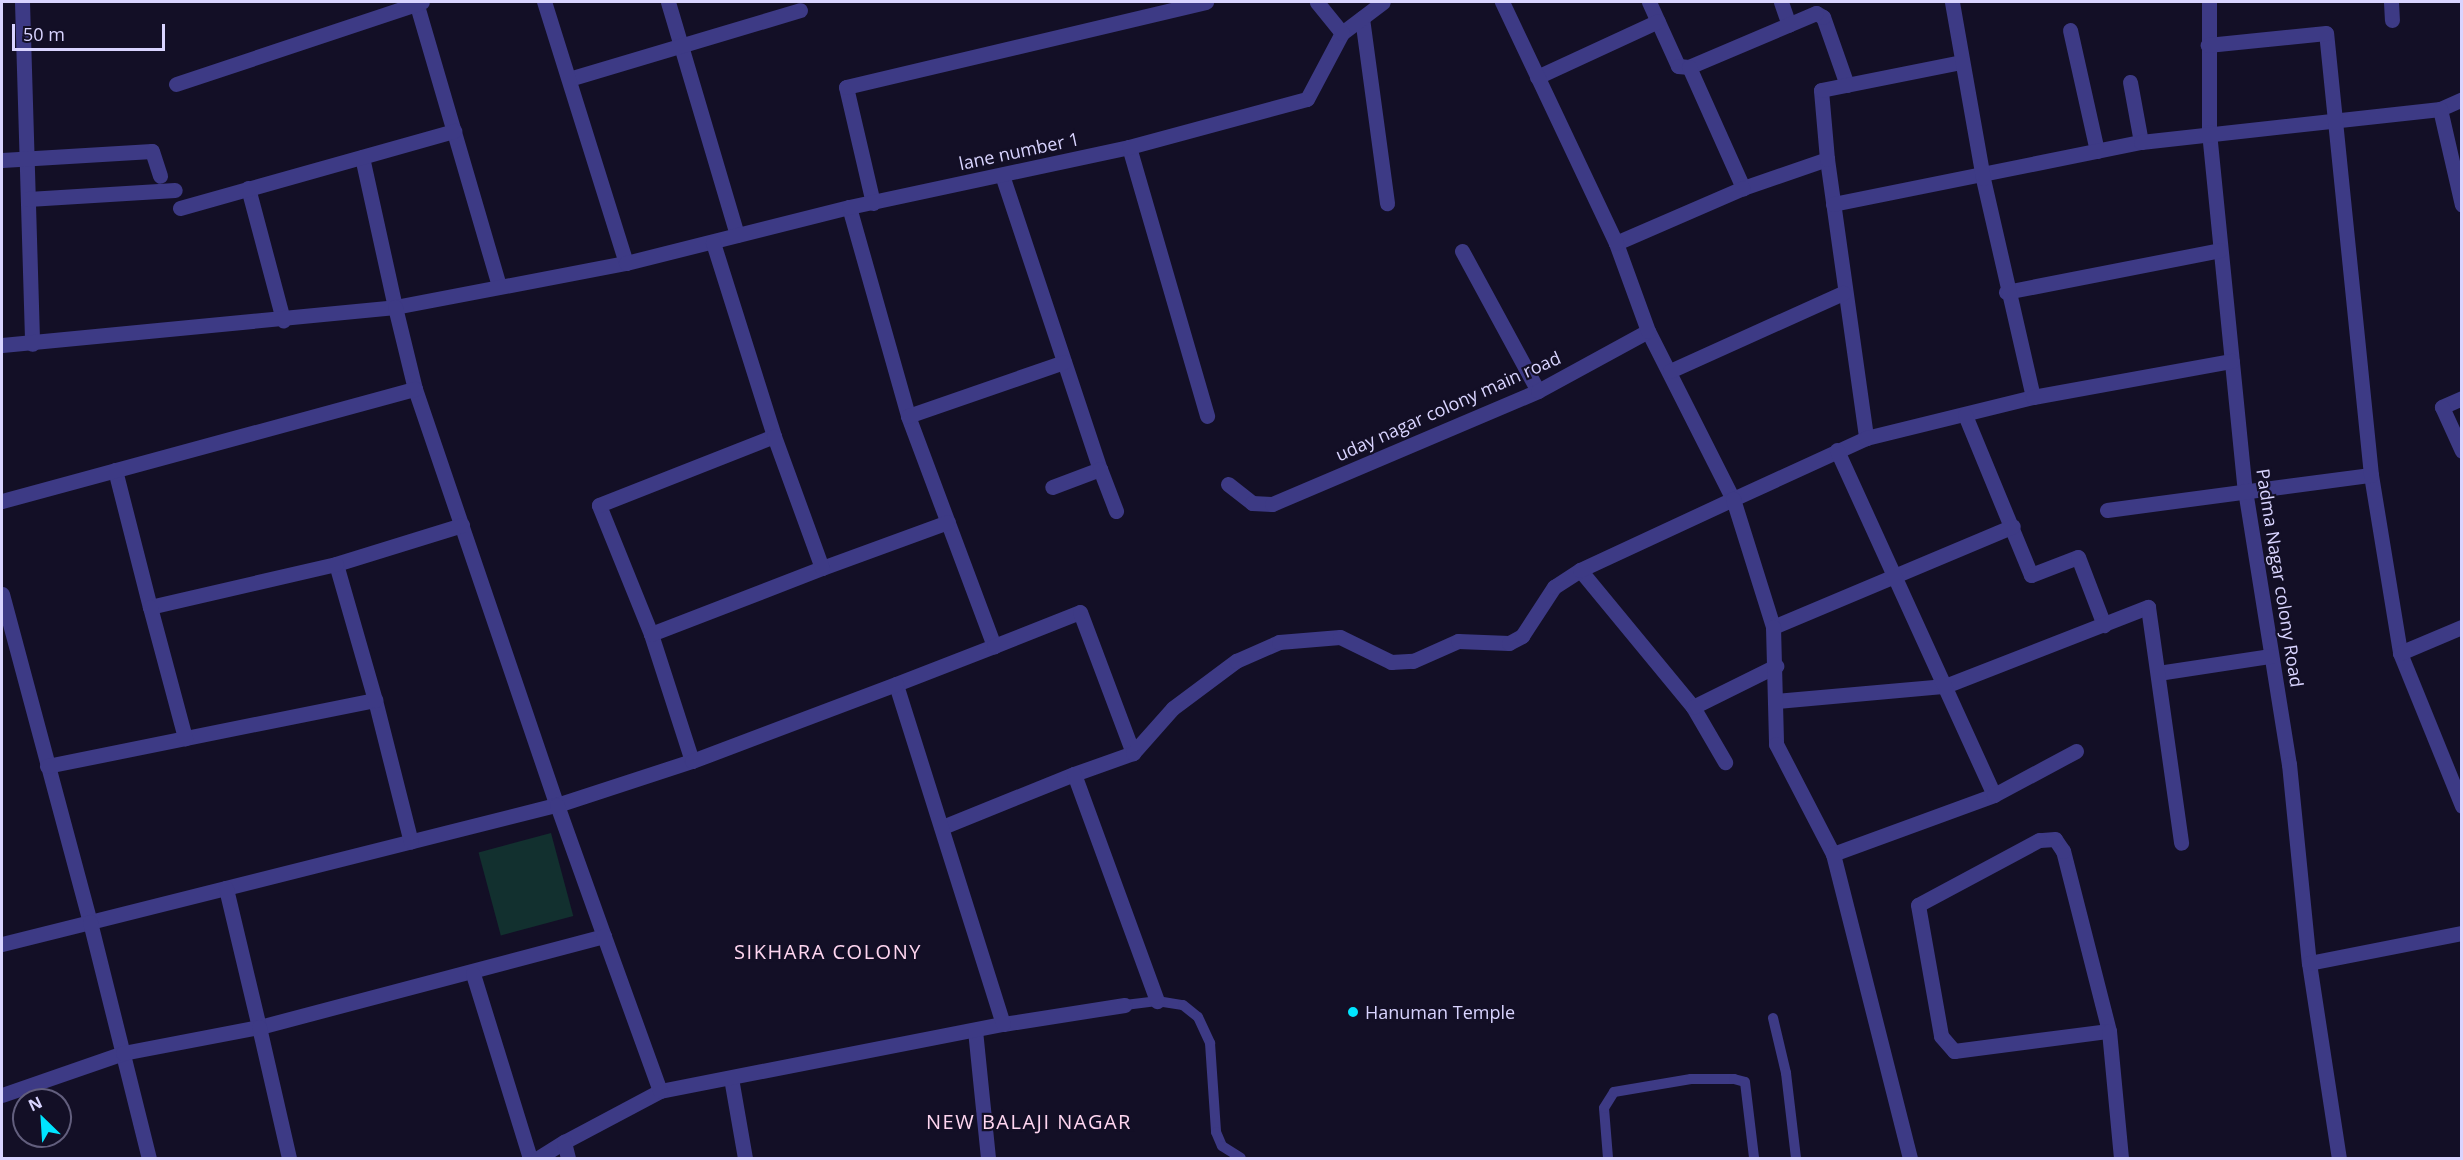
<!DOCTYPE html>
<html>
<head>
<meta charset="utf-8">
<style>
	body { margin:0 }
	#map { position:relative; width:2463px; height:1160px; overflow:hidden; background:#130f26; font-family:"Open Sans",sans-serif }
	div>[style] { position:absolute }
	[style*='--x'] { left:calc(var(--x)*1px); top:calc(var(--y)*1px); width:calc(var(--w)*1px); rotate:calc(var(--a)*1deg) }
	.green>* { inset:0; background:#12302f; transform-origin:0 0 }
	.lane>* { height:10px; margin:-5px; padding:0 5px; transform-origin:5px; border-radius:5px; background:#3d3a85 }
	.street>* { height:15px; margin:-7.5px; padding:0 7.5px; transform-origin:7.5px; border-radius:7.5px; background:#3d3a85 }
	.dots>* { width:16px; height:16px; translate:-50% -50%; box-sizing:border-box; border:3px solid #130f26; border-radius:50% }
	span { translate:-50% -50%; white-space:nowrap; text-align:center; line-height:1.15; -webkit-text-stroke:4.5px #130f26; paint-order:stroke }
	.street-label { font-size:18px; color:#d9d4ff }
	.poi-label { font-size:18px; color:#d9d4ff }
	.left { translate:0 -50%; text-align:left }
	.neighbourhood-label { font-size:20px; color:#ffd6f0; letter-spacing:1.5px }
	.frame { position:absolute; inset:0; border:3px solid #d9d4ff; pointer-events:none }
	.north { position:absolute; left:12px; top:1088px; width:60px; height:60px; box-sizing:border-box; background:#130f26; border:2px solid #625e7d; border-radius:50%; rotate:335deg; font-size:16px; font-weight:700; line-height:24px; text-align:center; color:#d9d4ff }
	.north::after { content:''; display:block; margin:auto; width:21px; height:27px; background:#00e5ff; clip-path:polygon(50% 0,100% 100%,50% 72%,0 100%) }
	.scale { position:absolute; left:12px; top:24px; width:153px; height:27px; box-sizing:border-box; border:3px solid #d9d4ff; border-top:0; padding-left:8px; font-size:18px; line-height:21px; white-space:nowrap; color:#d9d4ff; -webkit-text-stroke:4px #130f26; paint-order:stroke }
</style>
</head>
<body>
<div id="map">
	<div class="green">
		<div style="left:551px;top:833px;width:86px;height:75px;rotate:75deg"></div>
	</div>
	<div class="lane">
		<div style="--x:1125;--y:1005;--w:32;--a:-7"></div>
		<div style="--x:1157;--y:1001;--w:26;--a:9"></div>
		<div style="--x:1183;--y:1005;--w:19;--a:39"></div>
		<div style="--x:1198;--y:1017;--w:29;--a:65"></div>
		<div style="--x:1210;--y:1043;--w:89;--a:86.1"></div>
		<div style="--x:1216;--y:1132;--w:15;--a:67"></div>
		<div style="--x:1222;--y:1146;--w:22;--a:32"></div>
		<div style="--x:1773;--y:1018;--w:57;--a:76.7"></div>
		<div style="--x:1786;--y:1073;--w:86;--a:83.3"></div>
		<div style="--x:1608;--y:1158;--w:50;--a:-94.6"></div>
		<div style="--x:1604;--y:1108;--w:19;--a:-58"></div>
		<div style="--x:1614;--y:1092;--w:78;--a:-9.6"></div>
		<div style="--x:1691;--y:1079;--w:43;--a:0"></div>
		<div style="--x:1734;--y:1079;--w:11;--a:15"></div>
		<div style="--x:1745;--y:1082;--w:77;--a:83.2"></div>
	</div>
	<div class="street">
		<div style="--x:22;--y:2;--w:342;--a:88.3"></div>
		<div style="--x:416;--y:2;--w:295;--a:73.7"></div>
		<div style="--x:668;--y:2;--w:243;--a:73.5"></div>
		<div style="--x:1649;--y:2;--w:70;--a:65.6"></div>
		<div style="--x:1678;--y:66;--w:11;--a:5"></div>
		<div style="--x:1781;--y:2;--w:24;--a:71"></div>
		<div style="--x:2209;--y:2;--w:130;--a:90"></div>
		<div style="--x:2209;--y:132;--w:360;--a:84.3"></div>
		<div style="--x:2245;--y:490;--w:278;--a:80.9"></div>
		<div style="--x:2289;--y:764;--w:200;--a:84.3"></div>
		<div style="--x:2309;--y:963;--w:197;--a:81.3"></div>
		<div style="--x:2391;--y:2;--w:18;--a:87"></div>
		<div style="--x:1362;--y:18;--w:187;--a:82.3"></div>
		<div style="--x:2070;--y:30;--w:124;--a:77.4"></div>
		<div style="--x:1342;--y:33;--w:51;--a:-37.1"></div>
		<div style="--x:1537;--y:77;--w:133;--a:-24.8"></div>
		<div style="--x:569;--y:79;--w:241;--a:-16.6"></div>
		<div style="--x:2130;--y:82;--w:61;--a:79.6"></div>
		<div style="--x:176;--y:84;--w:259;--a:-18.4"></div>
		<div style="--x:1847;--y:85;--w:72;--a:-109.4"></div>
		<div style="--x:1823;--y:17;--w:8;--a:-150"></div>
		<div style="--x:1816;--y:13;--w:138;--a:157"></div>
		<div style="--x:1689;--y:67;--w:133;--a:65.9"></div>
		<div style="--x:1743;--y:188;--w:89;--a:-19"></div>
		<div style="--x:1827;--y:159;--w:282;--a:82"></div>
		<div style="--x:2440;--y:109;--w:24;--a:-24"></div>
		<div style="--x:1129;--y:147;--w:280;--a:73.8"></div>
		<div style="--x:362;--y:157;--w:154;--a:77.6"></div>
		<div style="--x:395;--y:307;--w:235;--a:-10.8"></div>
		<div style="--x:626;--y:263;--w:274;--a:-107.4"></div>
		<div style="--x:1827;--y:159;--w:69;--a:-95"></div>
		<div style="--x:1821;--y:90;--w:143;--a:-11.3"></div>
		<div style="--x:2;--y:160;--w:150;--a:-3.4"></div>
		<div style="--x:152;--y:151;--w:26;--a:72"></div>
		<div style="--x:1002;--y:175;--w:310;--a:71.6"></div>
		<div style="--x:1100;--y:469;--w:51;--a:159.4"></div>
		<div style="--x:248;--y:188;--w:137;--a:75.1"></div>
		<div style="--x:28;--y:199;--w:147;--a:-3.5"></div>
		<div style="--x:873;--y:203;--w:119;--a:-103.1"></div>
		<div style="--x:846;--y:87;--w:370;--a:-13.3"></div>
		<div style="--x:1833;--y:204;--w:314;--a:-11.4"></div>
		<div style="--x:2141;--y:142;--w:301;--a:-6.3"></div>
		<div style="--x:2440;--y:109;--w:98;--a:77.1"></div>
		<div style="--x:849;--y:207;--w:217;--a:74.2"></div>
		<div style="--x:908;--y:416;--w:246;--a:69.5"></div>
		<div style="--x:994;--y:646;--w:105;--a:158.8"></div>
		<div style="--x:180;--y:208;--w:285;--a:-15.7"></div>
		<div style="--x:1616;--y:243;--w:138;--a:-23.4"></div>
		<div style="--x:1462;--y:251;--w:159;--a:61.5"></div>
		<div style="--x:626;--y:263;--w:230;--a:-14.1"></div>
		<div style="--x:849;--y:207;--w:286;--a:-12.1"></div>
		<div style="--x:1129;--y:147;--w:184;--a:-15.1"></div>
		<div style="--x:1307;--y:99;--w:75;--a:-62.1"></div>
		<div style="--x:1342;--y:33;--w:40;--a:-129"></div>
		<div style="--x:2006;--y:292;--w:218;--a:-11.1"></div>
		<div style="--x:1648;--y:331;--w:188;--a:63.2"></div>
		<div style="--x:1733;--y:499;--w:146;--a:-24.6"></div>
		<div style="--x:1866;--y:438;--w:172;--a:-13.8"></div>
		<div style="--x:2033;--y:397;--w:225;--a:-102.9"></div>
		<div style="--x:1983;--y:178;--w:179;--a:-100"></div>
		<div style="--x:2;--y:345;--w:395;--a:-5.5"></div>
		<div style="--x:395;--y:307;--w:84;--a:76.3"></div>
		<div style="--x:415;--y:389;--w:440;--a:71.2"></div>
		<div style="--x:557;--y:805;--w:142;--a:-18.1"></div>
		<div style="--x:692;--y:761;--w:133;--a:-107.9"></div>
		<div style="--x:651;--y:634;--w:139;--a:-112"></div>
		<div style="--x:599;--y:505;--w:188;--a:-21.5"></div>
		<div style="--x:774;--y:436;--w:203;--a:-107.5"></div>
		<div style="--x:1670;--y:371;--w:190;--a:-24.3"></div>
		<div style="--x:2033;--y:397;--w:202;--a:-10.3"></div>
		<div style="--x:2462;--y:398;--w:22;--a:156"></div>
		<div style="--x:2442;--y:407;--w:48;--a:65.6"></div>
		<div style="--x:1965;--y:415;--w:173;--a:67.6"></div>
		<div style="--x:2031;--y:575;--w:50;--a:-21"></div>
		<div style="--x:2078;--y:557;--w:73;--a:69.1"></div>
		<div style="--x:908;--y:416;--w:165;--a:-19.1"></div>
		<div style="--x:1100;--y:469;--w:45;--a:69.1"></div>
		<div style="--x:115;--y:470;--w:141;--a:75.7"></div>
		<div style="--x:2371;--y:475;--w:180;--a:80.7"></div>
		<div style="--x:2400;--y:653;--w:165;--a:67.9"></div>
		<div style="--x:1228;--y:484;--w:31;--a:38"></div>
		<div style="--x:1252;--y:503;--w:20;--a:3"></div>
		<div style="--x:1272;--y:504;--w:289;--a:-23"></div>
		<div style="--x:1538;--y:391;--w:125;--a:-28.6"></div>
		<div style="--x:1648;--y:331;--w:94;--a:-110"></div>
		<div style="--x:1616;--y:243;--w:267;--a:-115.3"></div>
		<div style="--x:2;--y:501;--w:428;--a:-15.2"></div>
		<div style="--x:2107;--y:510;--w:266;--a:-7.6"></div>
		<div style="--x:2371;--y:475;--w:444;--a:-95.8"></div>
		<div style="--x:2326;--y:33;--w:119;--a:174.2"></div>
		<div style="--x:336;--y:564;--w:132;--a:-17.2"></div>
		<div style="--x:822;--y:568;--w:134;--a:-20.1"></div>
		<div style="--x:1580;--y:570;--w:178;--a:50.5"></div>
		<div style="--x:1693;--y:707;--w:64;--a:59.8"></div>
		<div style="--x:2;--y:594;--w:340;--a:75"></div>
		<div style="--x:90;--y:922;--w:481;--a:-14.1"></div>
		<div style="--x:557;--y:805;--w:139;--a:70.3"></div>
		<div style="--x:604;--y:936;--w:357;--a:165.2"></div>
		<div style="--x:259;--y:1027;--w:143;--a:-103.4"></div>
		<div style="--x:1773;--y:627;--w:260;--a:-22.8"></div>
		<div style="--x:651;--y:634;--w:183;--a:-21.1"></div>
		<div style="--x:822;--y:568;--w:140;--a:-110"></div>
		<div style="--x:994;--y:646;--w:92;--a:-21.6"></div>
		<div style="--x:1080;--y:612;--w:151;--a:69.4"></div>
		<div style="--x:1133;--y:753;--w:63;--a:160.4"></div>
		<div style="--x:2400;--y:653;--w:67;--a:-22.8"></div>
		<div style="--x:2158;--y:673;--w:114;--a:-8.6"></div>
		<div style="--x:375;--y:700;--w:146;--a:75.8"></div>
		<div style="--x:1776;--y:701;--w:170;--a:-5.1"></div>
		<div style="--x:1945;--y:686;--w:218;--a:-21.3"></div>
		<div style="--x:2148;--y:607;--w:238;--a:82"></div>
		<div style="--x:1693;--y:707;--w:93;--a:-26.3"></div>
		<div style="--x:1133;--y:753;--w:60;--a:-48.4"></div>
		<div style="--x:1173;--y:708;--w:79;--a:-36.7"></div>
		<div style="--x:1236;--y:661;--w:47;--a:-23.8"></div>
		<div style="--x:1279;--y:642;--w:61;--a:-4.7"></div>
		<div style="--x:1340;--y:637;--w:57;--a:26.1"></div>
		<div style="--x:1391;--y:662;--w:22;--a:-3"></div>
		<div style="--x:1413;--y:661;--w:49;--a:-24"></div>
		<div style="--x:1458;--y:641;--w:51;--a:2.2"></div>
		<div style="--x:1509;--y:643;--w:15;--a:-28"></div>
		<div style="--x:1522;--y:636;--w:59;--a:-56.9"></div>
		<div style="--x:1554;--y:587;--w:31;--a:-33"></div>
		<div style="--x:1580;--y:570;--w:169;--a:-24.9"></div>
		<div style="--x:1733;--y:499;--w:134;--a:72.6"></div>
		<div style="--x:1773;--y:627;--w:117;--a:88.5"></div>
		<div style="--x:1776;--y:744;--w:124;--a:62.6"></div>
		<div style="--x:1833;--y:854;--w:171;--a:-20.1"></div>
		<div style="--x:1994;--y:795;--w:379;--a:-114.5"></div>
		<div style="--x:47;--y:766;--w:335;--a:-11.4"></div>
		<div style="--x:375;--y:700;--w:141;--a:-106"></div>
		<div style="--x:336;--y:564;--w:191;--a:167"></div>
		<div style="--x:150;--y:607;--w:136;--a:75"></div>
		<div style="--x:1994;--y:795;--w:93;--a:-28.2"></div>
		<div style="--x:945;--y:826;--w:139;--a:-22"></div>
		<div style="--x:1074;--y:774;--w:242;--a:69.9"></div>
		<div style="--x:1833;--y:854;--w:314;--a:75.8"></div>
		<div style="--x:2;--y:944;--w:91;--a:-14"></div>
		<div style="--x:90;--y:922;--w:243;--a:76"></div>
		<div style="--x:2309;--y:963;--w:156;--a:-11.1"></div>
		<div style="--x:473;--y:974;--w:193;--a:72.8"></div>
		<div style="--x:1003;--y:1024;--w:123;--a:-8.9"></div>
		<div style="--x:975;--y:1030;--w:129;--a:84.2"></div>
		<div style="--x:2109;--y:1031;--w:186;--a:-104.3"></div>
		<div style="--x:2063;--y:851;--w:14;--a:-124"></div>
		<div style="--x:2055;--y:839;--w:16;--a:176"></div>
		<div style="--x:2039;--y:840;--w:137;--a:151.8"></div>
		<div style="--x:1918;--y:905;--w:133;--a:80"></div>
		<div style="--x:1941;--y:1036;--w:20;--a:49"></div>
		<div style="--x:1954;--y:1051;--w:156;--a:-7.4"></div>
		<div style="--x:2109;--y:1031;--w:128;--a:84.6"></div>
		<div style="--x:731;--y:1078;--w:81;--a:80.1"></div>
		<div style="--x:660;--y:1091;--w:349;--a:-11.1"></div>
		<div style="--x:1003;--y:1024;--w:356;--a:-107.5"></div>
		<div style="--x:896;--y:684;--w:218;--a:159.3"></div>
		<div style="--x:2;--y:1095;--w:128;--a:-19.1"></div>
		<div style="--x:123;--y:1053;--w:138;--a:-10.8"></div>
		<div style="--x:259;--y:1027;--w:134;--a:77.1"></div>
		<div style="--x:564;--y:1142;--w:109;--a:-28"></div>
		<div style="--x:660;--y:1091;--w:165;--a:-109.9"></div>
		<div style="--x:538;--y:1158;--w:31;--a:-32"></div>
		<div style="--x:564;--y:1142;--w:16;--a:76"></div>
	</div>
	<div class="dots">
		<div style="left:1353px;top:1012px;background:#00e5ff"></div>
	</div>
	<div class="street-label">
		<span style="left:1019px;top:151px;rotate:-12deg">lane number 1</span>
		<span style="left:1448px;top:406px;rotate:-24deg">uday nagar colony main road</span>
		<span style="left:2280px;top:578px;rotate:81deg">Padma Nagar colony Road</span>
	</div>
	<div class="poi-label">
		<span class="left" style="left:1365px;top:1012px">Hanuman Temple</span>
	</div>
	<div class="neighbourhood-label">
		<span style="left:828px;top:951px">SIKHARA COLONY</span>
		<span style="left:1029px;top:1121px">NEW BALAJI NAGAR</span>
	</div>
	<div class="frame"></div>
	<div class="north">N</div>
	<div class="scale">50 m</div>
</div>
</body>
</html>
